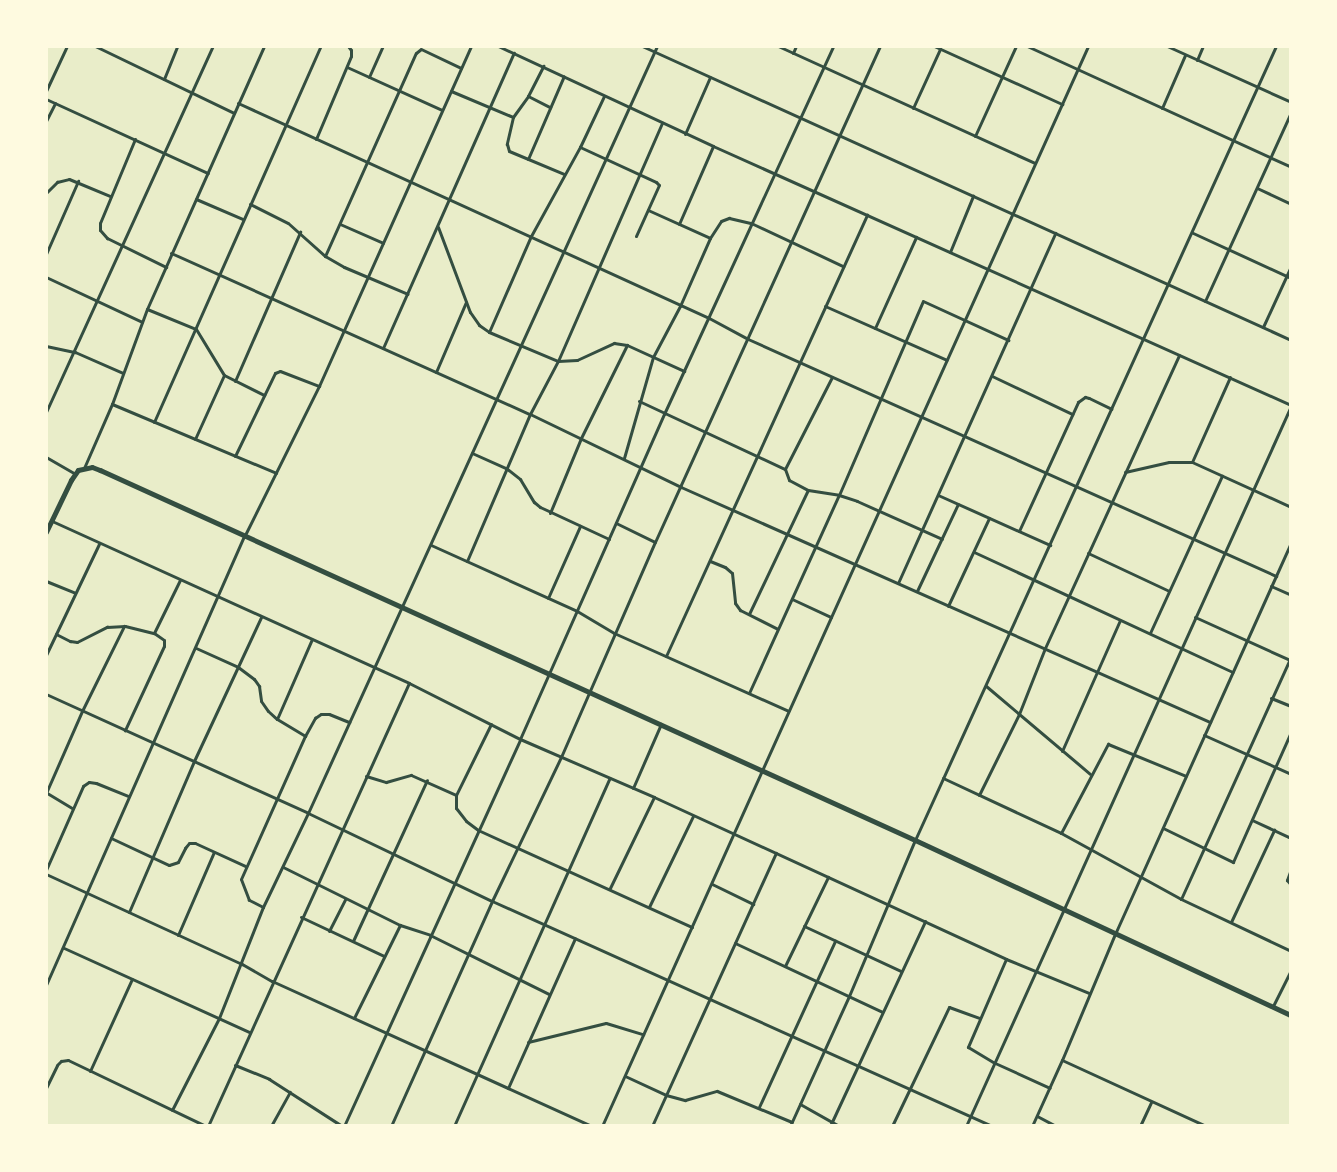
<!DOCTYPE html>
<html>
<head>
<meta charset="utf-8">
<style>
	body { margin:0 }
	#map { position:relative; width:1337px; height:1172px; overflow:hidden; background:#e9edc9; font-family:Signika,sans-serif }
	div>[style] { position:absolute }
	[style*='--x'] { left:calc(var(--x)*1px); top:calc(var(--y)*1px); width:calc(var(--w)*1px); rotate:calc(var(--a)*1deg) }
	.minor>* { height:3px; margin:-1.5px; padding:0 1.5px; transform-origin:1.5px; border-radius:1.5px; background:#344e41 }
	.secondary>* { height:5px; margin:-2.5px; padding:0 2.5px; transform-origin:2.5px; border-radius:2.5px; background:#344e41 }
	span { translate:-50% -50%; white-space:nowrap; text-align:center; line-height:1.15; -webkit-text-stroke:4.5px #fefae0; paint-order:stroke }
	.frame { position:absolute; inset:0; border:48px solid #fefae0; pointer-events:none }
</style>
</head>
<body>
<div id="map">
	<div class="minor">
		<div style="--x:95;--y:46;--w:154;--a:25.7"></div>
		<div style="--x:498;--y:46;--w:237;--a:24.9"></div>
		<div style="--x:713;--y:146;--w:633;--a:24.14"></div>
		<div style="--x:642;--y:46;--w:712;--a:24.37"></div>
		<div style="--x:778;--y:46;--w:282;--a:24.5"></div>
		<div style="--x:934;--y:46;--w:141;--a:24.4"></div>
		<div style="--x:1027;--y:46;--w:290;--a:24.6"></div>
		<div style="--x:1167;--y:46;--w:136;--a:24.3"></div>
		<div style="--x:793;--y:53;--w:8;--a:-67"></div>
		<div style="--x:1197;--y:60;--w:15;--a:-67"></div>
		<div style="--x:347;--y:67;--w:104;--a:24.4"></div>
		<div style="--x:369;--y:77;--w:34;--a:-66"></div>
		<div style="--x:164;--y:79;--w:35;--a:-68"></div>
		<div style="--x:46;--y:91;--w:50;--a:-65"></div>
		<div style="--x:451;--y:91;--w:67;--a:22.8"></div>
		<div style="--x:513;--y:117;--w:28;--a:103"></div>
		<div style="--x:507;--y:144;--w:7;--a:74"></div>
		<div style="--x:509;--y:151;--w:60;--a:22.7"></div>
		<div style="--x:528;--y:96;--w:25;--a:27"></div>
		<div style="--x:46;--y:99;--w:178;--a:24.6"></div>
		<div style="--x:238;--y:103;--w:518;--a:24.54"></div>
		<div style="--x:709;--y:318;--w:44;--a:28.3"></div>
		<div style="--x:748;--y:339;--w:579;--a:24.17"></div>
		<div style="--x:913;--y:108;--w:65;--a:-65.4"></div>
		<div style="--x:1162;--y:108;--w:58;--a:-66.5"></div>
		<div style="--x:513;--y:117;--w:26;--a:-54"></div>
		<div style="--x:528;--y:96;--w:34;--a:-63"></div>
		<div style="--x:46;--y:121;--w:20;--a:-63"></div>
		<div style="--x:685;--y:134;--w:62;--a:-66.3"></div>
		<div style="--x:975;--y:136;--w:99;--a:-65.5"></div>
		<div style="--x:135;--y:139;--w:91;--a:112.6"></div>
		<div style="--x:100;--y:223;--w:7;--a:90"></div>
		<div style="--x:100;--y:230;--w:11;--a:49"></div>
		<div style="--x:107;--y:238;--w:66;--a:26.2"></div>
		<div style="--x:316;--y:139;--w:90;--a:-67.1"></div>
		<div style="--x:351;--y:56;--w:6;--a:-90"></div>
		<div style="--x:351;--y:50;--w:5;--a:-127"></div>
		<div style="--x:580;--y:147;--w:84;--a:24.7"></div>
		<div style="--x:656;--y:182;--w:4;--a:45"></div>
		<div style="--x:659;--y:185;--w:56;--a:114.3"></div>
		<div style="--x:528;--y:159;--w:90;--a:-66.6"></div>
		<div style="--x:1257;--y:188;--w:38;--a:25"></div>
		<div style="--x:46;--y:193;--w:16;--a:-45"></div>
		<div style="--x:57;--y:182;--w:12;--a:-14"></div>
		<div style="--x:69;--y:179;--w:44;--a:22.5"></div>
		<div style="--x:196;--y:199;--w:51;--a:23.1"></div>
		<div style="--x:250;--y:204;--w:42;--a:26.6"></div>
		<div style="--x:288;--y:223;--w:50;--a:41.7"></div>
		<div style="--x:325;--y:256;--w:22;--a:30"></div>
		<div style="--x:344;--y:267;--w:69;--a:22.9"></div>
		<div style="--x:648;--y:210;--w:68;--a:24.3"></div>
		<div style="--x:340;--y:224;--w:47;--a:23.8"></div>
		<div style="--x:679;--y:224;--w:85;--a:-66.4"></div>
		<div style="--x:438;--y:227;--w:91;--a:69.4"></div>
		<div style="--x:470;--y:312;--w:16;--a:55"></div>
		<div style="--x:479;--y:325;--w:12;--a:35"></div>
		<div style="--x:489;--y:332;--w:75;--a:22.8"></div>
		<div style="--x:558;--y:361;--w:19;--a:-3"></div>
		<div style="--x:577;--y:360;--w:41;--a:-24.7"></div>
		<div style="--x:614;--y:343;--w:13;--a:9"></div>
		<div style="--x:627;--y:345;--w:63;--a:24.5"></div>
		<div style="--x:1193;--y:233;--w:108;--a:24.7"></div>
		<div style="--x:950;--y:252;--w:61;--a:-67.7"></div>
		<div style="--x:171;--y:253;--w:393;--a:24.2"></div>
		<div style="--x:530;--y:414;--w:168;--a:25.8"></div>
		<div style="--x:681;--y:487;--w:579;--a:23.95"></div>
		<div style="--x:46;--y:254;--w:80;--a:-66.3"></div>
		<div style="--x:325;--y:256;--w:222;--a:-65.9"></div>
		<div style="--x:416;--y:53;--w:6;--a:-39"></div>
		<div style="--x:421;--y:49;--w:44;--a:25.4"></div>
		<div style="--x:46;--y:277;--w:106;--a:25.1"></div>
		<div style="--x:1205;--y:301;--w:208;--a:-65.5"></div>
		<div style="--x:825;--y:306;--w:133;--a:23.9"></div>
		<div style="--x:147;--y:309;--w:53;--a:22.2"></div>
		<div style="--x:196;--y:329;--w:54;--a:58.7"></div>
		<div style="--x:224;--y:375;--w:45;--a:26.6"></div>
		<div style="--x:1263;--y:327;--w:67;--a:-65.3"></div>
		<div style="--x:875;--y:328;--w:100;--a:-65.7"></div>
		<div style="--x:489;--y:332;--w:105;--a:-66.4"></div>
		<div style="--x:531;--y:236;--w:102;--a:-61.2"></div>
		<div style="--x:580;--y:147;--w:56;--a:-64.8"></div>
		<div style="--x:46;--y:346;--w:30;--a:12"></div>
		<div style="--x:75;--y:352;--w:52;--a:23.6"></div>
		<div style="--x:383;--y:348;--w:323;--a:-66.1"></div>
		<div style="--x:436;--y:372;--w:76;--a:-66.8"></div>
		<div style="--x:992;--y:376;--w:89;--a:25.4"></div>
		<div style="--x:832;--y:377;--w:103;--a:117.1"></div>
		<div style="--x:785;--y:469;--w:12;--a:70"></div>
		<div style="--x:789;--y:480;--w:21;--a:28"></div>
		<div style="--x:808;--y:490;--w:31;--a:9"></div>
		<div style="--x:839;--y:495;--w:19;--a:18"></div>
		<div style="--x:857;--y:501;--w:93;--a:24.1"></div>
		<div style="--x:235;--y:381;--w:163;--a:-66.4"></div>
		<div style="--x:639;--y:401;--w:161;--a:25"></div>
		<div style="--x:112;--y:404;--w:178;--a:22.8"></div>
		<div style="--x:46;--y:412;--w:402;--a:-65.5"></div>
		<div style="--x:154;--y:422;--w:411;--a:-66.1"></div>
		<div style="--x:195;--y:439;--w:70;--a:-65.6"></div>
		<div style="--x:472;--y:453;--w:37;--a:24"></div>
		<div style="--x:506;--y:468;--w:18;--a:38"></div>
		<div style="--x:520;--y:479;--w:27;--a:59"></div>
		<div style="--x:534;--y:502;--w:8;--a:40"></div>
		<div style="--x:540;--y:507;--w:76;--a:24.9"></div>
		<div style="--x:235;--y:456;--w:92;--a:-64.3"></div>
		<div style="--x:275;--y:373;--w:5;--a:-22"></div>
		<div style="--x:280;--y:371;--w:42;--a:21"></div>
		<div style="--x:46;--y:457;--w:34;--a:30"></div>
		<div style="--x:624;--y:458;--w:105;--a:-74"></div>
		<div style="--x:653;--y:357;--w:58;--a:-62.1"></div>
		<div style="--x:680;--y:306;--w:74;--a:-66.2"></div>
		<div style="--x:710;--y:238;--w:20;--a:-57"></div>
		<div style="--x:721;--y:221;--w:9;--a:-21"></div>
		<div style="--x:729;--y:218;--w:23;--a:13"></div>
		<div style="--x:751;--y:223;--w:102;--a:25.1"></div>
		<div style="--x:1192;--y:462;--w:93;--a:-65.9"></div>
		<div style="--x:84;--y:468;--w:70;--a:-66.4"></div>
		<div style="--x:112;--y:404;--w:101;--a:-69.8"></div>
		<div style="--x:147;--y:309;--w:288;--a:-66"></div>
		<div style="--x:1125;--y:472;--w:45;--a:-12.8"></div>
		<div style="--x:1169;--y:462;--w:23;--a:0"></div>
		<div style="--x:1192;--y:462;--w:109;--a:24.4"></div>
		<div style="--x:938;--y:495;--w:123;--a:24.1"></div>
		<div style="--x:550;--y:513;--w:81;--a:-67.5"></div>
		<div style="--x:581;--y:438;--w:104;--a:-63.7"></div>
		<div style="--x:52;--y:521;--w:392;--a:24.4"></div>
		<div style="--x:409;--y:683;--w:124;--a:26.8"></div>
		<div style="--x:520;--y:739;--w:146;--a:23.4"></div>
		<div style="--x:654;--y:797;--w:387;--a:24.7"></div>
		<div style="--x:1006;--y:959;--w:90;--a:22.3"></div>
		<div style="--x:616;--y:523;--w:43;--a:26"></div>
		<div style="--x:1019;--y:531;--w:142;--a:-65.4"></div>
		<div style="--x:1078;--y:402;--w:9;--a:-36"></div>
		<div style="--x:1085;--y:397;--w:4;--a:14"></div>
		<div style="--x:1089;--y:398;--w:25;--a:26"></div>
		<div style="--x:431;--y:545;--w:160;--a:24.3"></div>
		<div style="--x:577;--y:611;--w:43;--a:30.7"></div>
		<div style="--x:614;--y:633;--w:191;--a:24.1"></div>
		<div style="--x:974;--y:552;--w:285;--a:24.9"></div>
		<div style="--x:1088;--y:553;--w:89;--a:25.1"></div>
		<div style="--x:467;--y:561;--w:160;--a:-66.8"></div>
		<div style="--x:530;--y:414;--w:60;--a:-62.2"></div>
		<div style="--x:558;--y:361;--w:260;--a:-66.4"></div>
		<div style="--x:710;--y:561;--w:16;--a:22"></div>
		<div style="--x:725;--y:567;--w:9;--a:41"></div>
		<div style="--x:732;--y:573;--w:30;--a:84"></div>
		<div style="--x:735;--y:603;--w:9;--a:54"></div>
		<div style="--x:740;--y:610;--w:42;--a:26.6"></div>
		<div style="--x:46;--y:581;--w:31;--a:22"></div>
		<div style="--x:898;--y:583;--w:384;--a:-65.8"></div>
		<div style="--x:1271;--y:586;--w:22;--a:24"></div>
		<div style="--x:917;--y:591;--w:96;--a:-64.8"></div>
		<div style="--x:548;--y:598;--w:79;--a:-66"></div>
		<div style="--x:792;--y:599;--w:43;--a:24.8"></div>
		<div style="--x:948;--y:606;--w:97;--a:-65"></div>
		<div style="--x:749;--y:614;--w:137;--a:-64.6"></div>
		<div style="--x:1195;--y:617;--w:104;--a:24.4"></div>
		<div style="--x:154;--y:633;--w:59;--a:-63.9"></div>
		<div style="--x:1150;--y:633;--w:173;--a:-65.4"></div>
		<div style="--x:56;--y:634;--w:16;--a:27"></div>
		<div style="--x:70;--y:641;--w:7;--a:8"></div>
		<div style="--x:77;--y:642;--w:34;--a:-27"></div>
		<div style="--x:107;--y:627;--w:18;--a:-3"></div>
		<div style="--x:125;--y:626;--w:30;--a:14"></div>
		<div style="--x:154;--y:633;--w:12;--a:35"></div>
		<div style="--x:164;--y:640;--w:6;--a:90"></div>
		<div style="--x:164;--y:646;--w:93;--a:114.9"></div>
		<div style="--x:196;--y:648;--w:46;--a:24.3"></div>
		<div style="--x:238;--y:667;--w:20;--a:37"></div>
		<div style="--x:254;--y:679;--w:9;--a:54"></div>
		<div style="--x:259;--y:686;--w:15;--a:82"></div>
		<div style="--x:261;--y:701;--w:12;--a:55"></div>
		<div style="--x:268;--y:711;--w:12;--a:42"></div>
		<div style="--x:277;--y:719;--w:33;--a:31"></div>
		<div style="--x:46;--y:655;--w:123;--a:-64.5"></div>
		<div style="--x:666;--y:656;--w:485;--a:-65.5"></div>
		<div style="--x:986;--y:686;--w:136;--a:40.2"></div>
		<div style="--x:749;--y:693;--w:217;--a:-65.6"></div>
		<div style="--x:839;--y:495;--w:211;--a:-66.6"></div>
		<div style="--x:923;--y:301;--w:94;--a:24.6"></div>
		<div style="--x:46;--y:694;--w:288;--a:24.4"></div>
		<div style="--x:308;--y:813;--w:204;--a:25.6"></div>
		<div style="--x:492;--y:901;--w:548;--a:24.23"></div>
		<div style="--x:1271;--y:698;--w:22;--a:22"></div>
		<div style="--x:277;--y:719;--w:87;--a:-66.4"></div>
		<div style="--x:491;--y:724;--w:79;--a:116.2"></div>
		<div style="--x:456;--y:795;--w:13;--a:90"></div>
		<div style="--x:456;--y:808;--w:16;--a:52"></div>
		<div style="--x:466;--y:821;--w:15;--a:37"></div>
		<div style="--x:478;--y:830;--w:235;--a:24.4"></div>
		<div style="--x:1204;--y:735;--w:95;--a:24.1"></div>
		<div style="--x:1062;--y:751;--w:143;--a:-66.1"></div>
		<div style="--x:366;--y:776;--w:21;--a:17"></div>
		<div style="--x:386;--y:782;--w:26;--a:-16"></div>
		<div style="--x:411;--y:775;--w:49;--a:24"></div>
		<div style="--x:943;--y:778;--w:130;--a:25"></div>
		<div style="--x:1061;--y:833;--w:137;--a:28.8"></div>
		<div style="--x:1181;--y:899;--w:122;--a:25.3"></div>
		<div style="--x:633;--y:788;--w:70;--a:-66.4"></div>
		<div style="--x:46;--y:793;--w:90;--a:-66.3"></div>
		<div style="--x:82;--y:711;--w:95;--a:-63.7"></div>
		<div style="--x:47;--y:793;--w:29;--a:31"></div>
		<div style="--x:979;--y:795;--w:90;--a:-63.7"></div>
		<div style="--x:1019;--y:714;--w:71;--a:-68.5"></div>
		<div style="--x:1045;--y:648;--w:322;--a:-65.4"></div>
		<div style="--x:1252;--y:820;--w:43;--a:24.8"></div>
		<div style="--x:1163;--y:828;--w:78;--a:25.9"></div>
		<div style="--x:1233;--y:862;--w:142;--a:-66"></div>
		<div style="--x:1061;--y:833;--w:101;--a:-62.2"></div>
		<div style="--x:1108;--y:744;--w:84;--a:22.3"></div>
		<div style="--x:111;--y:838;--w:64;--a:25"></div>
		<div style="--x:169;--y:865;--w:9;--a:-18"></div>
		<div style="--x:178;--y:862;--w:16;--a:-63"></div>
		<div style="--x:185;--y:848;--w:6;--a:-51"></div>
		<div style="--x:189;--y:843;--w:6;--a:0"></div>
		<div style="--x:195;--y:843;--w:55;--a:24.7"></div>
		<div style="--x:283;--y:867;--w:131;--a:26.4"></div>
		<div style="--x:400;--y:925;--w:32;--a:18"></div>
		<div style="--x:430;--y:935;--w:133;--a:26.4"></div>
		<div style="--x:1291;--y:869;--w:12;--a:110"></div>
		<div style="--x:1287;--y:880;--w:6;--a:51"></div>
		<div style="--x:46;--y:870;--w:92;--a:-66.2"></div>
		<div style="--x:83;--y:786;--w:7;--a:-34"></div>
		<div style="--x:89;--y:782;--w:7;--a:8"></div>
		<div style="--x:96;--y:783;--w:35;--a:22"></div>
		<div style="--x:46;--y:874;--w:216;--a:24.7"></div>
		<div style="--x:242;--y:964;--w:34;--a:30"></div>
		<div style="--x:272;--y:981;--w:350;--a:24.4"></div>
		<div style="--x:712;--y:884;--w:46;--a:26"></div>
		<div style="--x:610;--y:888;--w:101;--a:-64.2"></div>
		<div style="--x:1181;--y:899;--w:267;--a:-65.6"></div>
		<div style="--x:263;--y:907;--w:16;--a:-153"></div>
		<div style="--x:249;--y:900;--w:22;--a:-111"></div>
		<div style="--x:241;--y:879;--w:157;--a:-65.9"></div>
		<div style="--x:305;--y:736;--w:21;--a:-61"></div>
		<div style="--x:315;--y:718;--w:7;--a:-34"></div>
		<div style="--x:321;--y:714;--w:8;--a:0"></div>
		<div style="--x:329;--y:714;--w:22;--a:22"></div>
		<div style="--x:649;--y:907;--w:101;--a:-64.2"></div>
		<div style="--x:129;--y:912;--w:164;--a:-66.7"></div>
		<div style="--x:194;--y:761;--w:159;--a:-65"></div>
		<div style="--x:301;--y:917;--w:92;--a:25.2"></div>
		<div style="--x:1231;--y:922;--w:102;--a:-64.9"></div>
		<div style="--x:804;--y:926;--w:107;--a:24.9"></div>
		<div style="--x:329;--y:931;--w:36;--a:-63"></div>
		<div style="--x:178;--y:935;--w:90;--a:-66.6"></div>
		<div style="--x:353;--y:941;--w:177;--a:-65.3"></div>
		<div style="--x:735;--y:943;--w:162;--a:25.1"></div>
		<div style="--x:64;--y:948;--w:203;--a:24.4"></div>
		<div style="--x:1006;--y:959;--w:96;--a:113.4"></div>
		<div style="--x:968;--y:1047;--w:31;--a:31"></div>
		<div style="--x:995;--y:1063;--w:60;--a:24.4"></div>
		<div style="--x:785;--y:966;--w:99;--a:-64.2"></div>
		<div style="--x:46;--y:985;--w:490;--a:-66.2"></div>
		<div style="--x:244;--y:537;--w:169;--a:-63.6"></div>
		<div style="--x:319;--y:386;--w:372;--a:-65.9"></div>
		<div style="--x:1273;--y:1006;--w:40;--a:-63.4"></div>
		<div style="--x:354;--y:1018;--w:104;--a:-63.7"></div>
		<div style="--x:528;--y:1042;--w:80;--a:-13.7"></div>
		<div style="--x:606;--y:1023;--w:39;--a:17"></div>
		<div style="--x:1062;--y:1060;--w:158;--a:24.6"></div>
		<div style="--x:235;--y:1065;--w:37;--a:22"></div>
		<div style="--x:269;--y:1079;--w:87;--a:32.8"></div>
		<div style="--x:90;--y:1071;--w:101;--a:-65.5"></div>
		<div style="--x:625;--y:1076;--w:45;--a:24.9"></div>
		<div style="--x:666;--y:1095;--w:20;--a:15"></div>
		<div style="--x:685;--y:1100;--w:33;--a:-16"></div>
		<div style="--x:717;--y:1091;--w:81;--a:22.5"></div>
		<div style="--x:46;--y:1088;--w:25;--a:-64"></div>
		<div style="--x:57;--y:1065;--w:6;--a:-45"></div>
		<div style="--x:61;--y:1061;--w:7;--a:-8"></div>
		<div style="--x:68;--y:1060;--w:153;--a:25.6"></div>
		<div style="--x:508;--y:1088;--w:164;--a:-65.9"></div>
		<div style="--x:800;--y:1104;--w:45;--a:29.4"></div>
		<div style="--x:759;--y:1107;--w:183;--a:-65.4"></div>
		<div style="--x:172;--y:1110;--w:103;--a:-62.9"></div>
		<div style="--x:219;--y:1018;--w:119;--a:-68.4"></div>
		<div style="--x:263;--y:907;--w:104;--a:-64.4"></div>
		<div style="--x:308;--y:813;--w:843;--a:-65.53"></div>
		<div style="--x:1037;--y:1116;--w:21;--a:28"></div>
		<div style="--x:208;--y:1126;--w:486;--a:-65.6"></div>
		<div style="--x:271;--y:1126;--w:39;--a:-61"></div>
		<div style="--x:344;--y:1126;--w:425;--a:-65.5"></div>
		<div style="--x:520;--y:739;--w:355;--a:-66.1"></div>
		<div style="--x:664;--y:414;--w:405;--a:-65.3"></div>
		<div style="--x:391;--y:1126;--w:247;--a:-65.8"></div>
		<div style="--x:492;--y:901;--w:160;--a:-64.4"></div>
		<div style="--x:561;--y:757;--w:235;--a:-66.4"></div>
		<div style="--x:655;--y:542;--w:545;--a:-65.6"></div>
		<div style="--x:454;--y:1126;--w:381;--a:-65.9"></div>
		<div style="--x:602;--y:1126;--w:1184;--a:-65.77"></div>
		<div style="--x:652;--y:1126;--w:300;--a:-65.6"></div>
		<div style="--x:790;--y:1126;--w:143;--a:-65.6"></div>
		<div style="--x:849;--y:996;--w:169;--a:-67.1"></div>
		<div style="--x:915;--y:840;--w:872;--a:-65.55"></div>
		<div style="--x:830;--y:1126;--w:226;--a:-65.1"></div>
		<div style="--x:892;--y:1126;--w:132;--a:-64.4"></div>
		<div style="--x:949;--y:1007;--w:32;--a:20"></div>
		<div style="--x:966;--y:1126;--w:790;--a:-65.71"></div>
		<div style="--x:1032;--y:1126;--w:72;--a:-65.6"></div>
		<div style="--x:1062;--y:1060;--w:137;--a:-67.2"></div>
		<div style="--x:1115;--y:934;--w:430;--a:-65.8"></div>
		<div style="--x:1140;--y:1126;--w:26;--a:-65"></div>
	</div>
	<div class="secondary">
		<div style="--x:46;--y:532;--w:58;--a:-64.3"></div>
		<div style="--x:71;--y:480;--w:12;--a:-55"></div>
		<div style="--x:78;--y:470;--w:14;--a:-12"></div>
		<div style="--x:92;--y:467;--w:9;--a:21"></div>
		<div style="--x:100;--y:470;--w:895;--a:24.42"></div>
		<div style="--x:915;--y:840;--w:415;--a:25"></div>
	</div>
	<div class="frame"></div>
</div>
</body>
</html>
